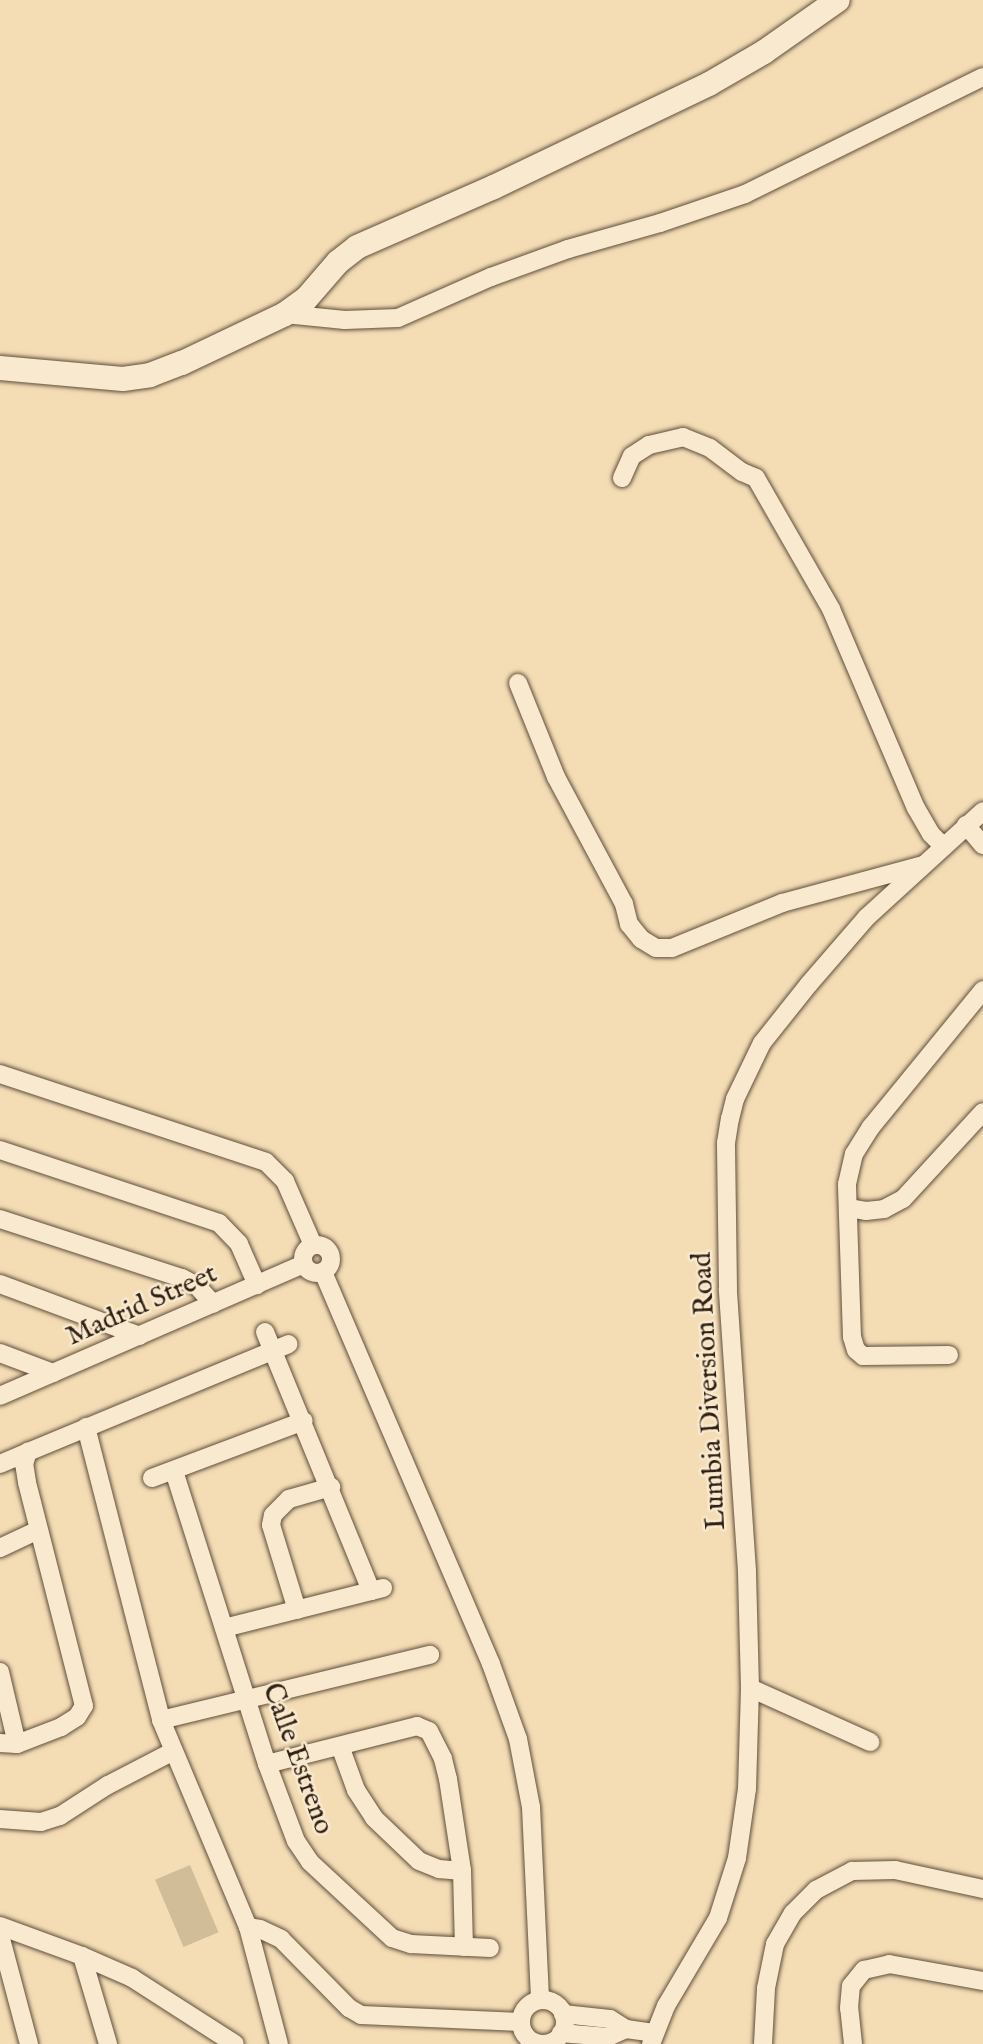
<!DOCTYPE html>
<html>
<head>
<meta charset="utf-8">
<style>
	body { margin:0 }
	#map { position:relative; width:983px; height:2044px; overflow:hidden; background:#f4ddb5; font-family:"IM FELL English",serif }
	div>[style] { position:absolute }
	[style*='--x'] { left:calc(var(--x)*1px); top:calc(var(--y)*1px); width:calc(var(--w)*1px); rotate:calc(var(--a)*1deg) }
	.green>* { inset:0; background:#d2bd99; transform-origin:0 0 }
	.roads { filter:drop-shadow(0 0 2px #604e3b) drop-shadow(0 0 2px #604e3b) }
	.street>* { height:18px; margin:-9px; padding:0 9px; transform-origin:9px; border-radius:9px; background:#f8e9cf }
	.street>.ring { margin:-9px; padding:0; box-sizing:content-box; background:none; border:18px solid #f8e9cf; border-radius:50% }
	.secondary>* { height:24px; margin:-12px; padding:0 12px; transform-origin:12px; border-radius:12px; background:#f8e9cf }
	span { translate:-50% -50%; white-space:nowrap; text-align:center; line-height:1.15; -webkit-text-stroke:5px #f8e9cf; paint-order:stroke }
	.street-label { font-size:28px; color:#2e1f12 }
</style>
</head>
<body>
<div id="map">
	<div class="green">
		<div style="left:190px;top:1865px;width:73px;height:38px;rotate:67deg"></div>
	</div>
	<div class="roads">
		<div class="street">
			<div style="--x:285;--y:314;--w:60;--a:5.7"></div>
			<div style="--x:345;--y:320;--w:53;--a:-2.2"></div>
			<div style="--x:398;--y:318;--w:102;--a:-23.8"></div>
			<div style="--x:491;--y:277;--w:82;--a:-20"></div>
			<div style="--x:568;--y:249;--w:96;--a:-15.8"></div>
			<div style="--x:660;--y:223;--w:90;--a:-18.8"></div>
			<div style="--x:745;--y:194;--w:265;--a:-26.2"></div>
			<div style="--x:622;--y:478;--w:24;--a:-66"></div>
			<div style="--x:632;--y:456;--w:20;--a:-33"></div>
			<div style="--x:649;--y:445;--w:35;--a:-13"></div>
			<div style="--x:683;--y:437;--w:29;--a:22"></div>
			<div style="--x:710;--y:448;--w:40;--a:37"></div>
			<div style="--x:742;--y:472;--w:15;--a:23"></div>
			<div style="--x:756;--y:478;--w:151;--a:60.2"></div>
			<div style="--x:831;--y:609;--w:216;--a:66.9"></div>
			<div style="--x:916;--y:808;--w:30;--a:60"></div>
			<div style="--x:931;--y:834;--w:18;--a:45"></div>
			<div style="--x:518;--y:683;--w:101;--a:68"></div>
			<div style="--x:556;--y:777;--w:144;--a:61.8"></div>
			<div style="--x:624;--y:904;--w:21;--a:76"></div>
			<div style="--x:629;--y:924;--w:19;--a:51"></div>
			<div style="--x:641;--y:939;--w:17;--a:31"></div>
			<div style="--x:656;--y:948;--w:16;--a:0"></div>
			<div style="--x:672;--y:948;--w:119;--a:-22.2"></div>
			<div style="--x:782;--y:903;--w:146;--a:-15.1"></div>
			<div style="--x:966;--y:825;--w:26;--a:50"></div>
			<div style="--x:0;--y:1074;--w:280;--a:18.3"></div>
			<div style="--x:266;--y:1162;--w:27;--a:45"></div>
			<div style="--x:285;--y:1181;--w:70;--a:66.4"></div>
			<div style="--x:0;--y:1150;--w:231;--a:18.4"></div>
			<div style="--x:219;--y:1223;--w:29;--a:46"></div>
			<div style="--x:239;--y:1244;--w:45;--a:66.3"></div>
			<div style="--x:848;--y:1208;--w:18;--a:9"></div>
			<div style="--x:866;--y:1211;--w:18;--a:-6"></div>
			<div style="--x:884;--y:1209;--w:21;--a:-28"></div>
			<div style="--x:903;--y:1199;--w:118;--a:-47.4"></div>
			<div style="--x:0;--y:1219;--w:191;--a:18"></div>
			<div style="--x:182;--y:1278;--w:17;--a:28"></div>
			<div style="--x:197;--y:1286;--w:24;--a:48"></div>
			<div class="ring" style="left:303px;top:1245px;width:10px;height:10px"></div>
			<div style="--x:323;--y:1272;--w:426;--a:66.8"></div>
			<div style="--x:491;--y:1664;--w:80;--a:70.2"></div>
			<div style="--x:518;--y:1739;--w:69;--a:79.2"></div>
			<div style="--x:531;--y:1807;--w:193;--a:87.3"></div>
			<div style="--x:0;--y:1284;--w:149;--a:20.4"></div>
			<div style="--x:265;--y:1332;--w:280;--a:67.7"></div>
			<div style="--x:0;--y:1353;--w:57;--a:20.7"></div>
			<div style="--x:949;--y:1355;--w:86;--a:179.3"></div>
			<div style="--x:863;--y:1356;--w:9;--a:-139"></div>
			<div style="--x:856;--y:1350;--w:14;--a:-107"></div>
			<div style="--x:852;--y:1337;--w:153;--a:-91.9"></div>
			<div style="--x:847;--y:1184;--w:31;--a:-77"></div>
			<div style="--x:854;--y:1154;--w:32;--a:-58"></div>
			<div style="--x:871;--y:1127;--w:177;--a:-50.7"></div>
			<div style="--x:0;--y:1396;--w:331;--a:-23.5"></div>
			<div style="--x:86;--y:1427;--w:302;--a:75.6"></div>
			<div style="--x:161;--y:1720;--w:225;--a:67.2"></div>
			<div style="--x:248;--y:1927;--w:121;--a:75.2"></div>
			<div style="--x:0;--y:1464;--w:30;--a:-23"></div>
			<div style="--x:174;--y:1471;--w:307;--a:72.4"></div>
			<div style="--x:267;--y:1764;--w:82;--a:69.4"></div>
			<div style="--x:296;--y:1841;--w:25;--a:56"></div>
			<div style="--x:310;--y:1862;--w:112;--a:42.8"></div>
			<div style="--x:392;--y:1938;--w:20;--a:18"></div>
			<div style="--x:411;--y:1944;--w:79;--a:2.9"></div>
			<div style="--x:152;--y:1478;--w:162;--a:-20.6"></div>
			<div style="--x:0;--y:1548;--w:42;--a:-25.3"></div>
			<div style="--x:297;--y:1610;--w:89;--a:-107"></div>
			<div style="--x:271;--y:1525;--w:10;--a:-79"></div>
			<div style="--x:273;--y:1515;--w:23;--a:-45"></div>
			<div style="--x:289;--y:1499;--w:44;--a:-15.9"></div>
			<div style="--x:224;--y:1628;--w:164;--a:-14.1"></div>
			<div style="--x:0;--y:1672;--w:74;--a:76.7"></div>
			<div style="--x:750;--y:1688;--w:132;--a:24.2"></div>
			<div style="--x:161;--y:1720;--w:277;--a:-13.6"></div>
			<div style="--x:0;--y:1743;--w:17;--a:3"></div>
			<div style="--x:17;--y:1744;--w:47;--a:-21.1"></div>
			<div style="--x:61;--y:1727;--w:19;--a:-32"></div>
			<div style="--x:77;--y:1717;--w:13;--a:-58"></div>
			<div style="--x:84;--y:1706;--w:231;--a:-104.3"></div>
			<div style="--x:27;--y:1482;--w:18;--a:-99"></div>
			<div style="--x:24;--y:1464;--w:13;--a:-72"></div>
			<div style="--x:28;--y:1452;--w:282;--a:-22.5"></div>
			<div style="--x:340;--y:1746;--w:47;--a:70"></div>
			<div style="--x:356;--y:1790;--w:33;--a:57"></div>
			<div style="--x:374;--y:1818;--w:62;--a:43.7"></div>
			<div style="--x:419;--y:1861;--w:22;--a:22"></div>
			<div style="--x:439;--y:1869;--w:23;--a:5"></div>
			<div style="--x:267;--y:1764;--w:155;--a:-14.2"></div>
			<div style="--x:417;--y:1726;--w:13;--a:23"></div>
			<div style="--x:429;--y:1731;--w:31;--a:63"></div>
			<div style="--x:443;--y:1759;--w:21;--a:76"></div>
			<div style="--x:448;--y:1779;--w:93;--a:81.3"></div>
			<div style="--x:462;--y:1871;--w:76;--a:88.5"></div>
			<div style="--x:0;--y:1819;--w:41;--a:4.2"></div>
			<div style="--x:41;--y:1822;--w:20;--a:-18"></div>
			<div style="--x:60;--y:1816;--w:57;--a:-32.9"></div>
			<div style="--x:108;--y:1785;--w:72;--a:-27.3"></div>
			<div style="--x:0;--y:1926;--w:87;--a:20.1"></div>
			<div style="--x:82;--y:1956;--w:55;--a:23.7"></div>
			<div style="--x:132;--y:1978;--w:122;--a:32.7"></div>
			<div style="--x:248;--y:1927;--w:12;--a:9"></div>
			<div style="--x:260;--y:1929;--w:23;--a:25"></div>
			<div style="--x:281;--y:1939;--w:97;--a:45.4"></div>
			<div style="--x:349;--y:2008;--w:14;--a:30"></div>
			<div style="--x:361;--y:2015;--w:160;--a:2.5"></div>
			<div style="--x:0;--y:1935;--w:113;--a:75.1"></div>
			<div style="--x:82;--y:1956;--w:92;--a:73.5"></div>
			<div class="ring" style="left:521px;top:2000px;width:26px;height:26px"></div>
			<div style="--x:563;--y:2014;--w:47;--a:6.1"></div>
			<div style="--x:610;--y:2019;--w:19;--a:32"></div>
			<div style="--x:626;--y:2029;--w:28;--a:8"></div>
			<div style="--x:561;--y:2033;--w:47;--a:4.9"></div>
			<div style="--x:608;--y:2037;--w:20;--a:-24"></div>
			<div style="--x:651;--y:2044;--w:41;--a:-68.5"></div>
			<div style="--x:666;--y:2006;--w:102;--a:-59.4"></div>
			<div style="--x:718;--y:1918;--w:63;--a:-72.4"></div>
			<div style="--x:737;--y:1858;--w:70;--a:-81.8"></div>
			<div style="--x:747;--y:1789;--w:101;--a:-88.3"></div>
			<div style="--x:750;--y:1688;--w:117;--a:-91.5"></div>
			<div style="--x:747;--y:1571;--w:283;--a:-93.9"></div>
			<div style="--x:728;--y:1289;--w:146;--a:-90.8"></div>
			<div style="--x:726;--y:1143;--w:24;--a:-81"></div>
			<div style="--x:730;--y:1119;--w:21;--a:-76"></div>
			<div style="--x:735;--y:1099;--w:62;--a:-64.3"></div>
			<div style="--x:762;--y:1043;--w:75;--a:-51.5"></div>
			<div style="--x:809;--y:984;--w:89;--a:-49.1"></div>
			<div style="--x:867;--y:917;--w:157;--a:-42.4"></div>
			<div style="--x:763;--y:2044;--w:56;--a:-86.9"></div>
			<div style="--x:766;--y:1988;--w:45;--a:-78.4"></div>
			<div style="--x:775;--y:1944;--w:36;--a:-60"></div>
			<div style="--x:793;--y:1913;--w:33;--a:-45"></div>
			<div style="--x:816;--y:1890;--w:41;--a:-27.8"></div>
			<div style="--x:852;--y:1871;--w:43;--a:-1.3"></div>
			<div style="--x:895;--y:1870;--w:90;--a:12.2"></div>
			<div style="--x:853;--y:2044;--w:36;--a:-96"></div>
			<div style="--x:849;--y:2008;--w:22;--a:-85"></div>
			<div style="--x:851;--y:1986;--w:21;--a:-51"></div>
			<div style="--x:864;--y:1970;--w:26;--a:-13"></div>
			<div style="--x:889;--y:1964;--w:96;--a:10.3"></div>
		</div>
		<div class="secondary">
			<div style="--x:0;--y:368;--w:123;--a:5.1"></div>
			<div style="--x:123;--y:379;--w:27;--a:-8"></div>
			<div style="--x:150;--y:375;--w:34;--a:-21"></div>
			<div style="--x:182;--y:363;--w:114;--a:-25.4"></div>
			<div style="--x:285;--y:314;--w:26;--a:-36"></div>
			<div style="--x:306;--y:299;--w:49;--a:-49.1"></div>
			<div style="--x:338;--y:262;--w:24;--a:-38"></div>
			<div style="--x:357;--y:247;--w:150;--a:-23.7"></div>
			<div style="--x:494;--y:187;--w:238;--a:-25.6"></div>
			<div style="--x:709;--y:84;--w:64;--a:-30.2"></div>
			<div style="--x:764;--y:52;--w:90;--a:-35.1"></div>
		</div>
	</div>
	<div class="street-label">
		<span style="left:142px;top:1306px;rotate:-24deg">Madrid Street</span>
		<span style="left:710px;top:1391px;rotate:-93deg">Lumbia Diversion Road</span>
		<span style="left:297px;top:1759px;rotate:70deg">Calle Estreno</span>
	</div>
</div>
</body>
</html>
